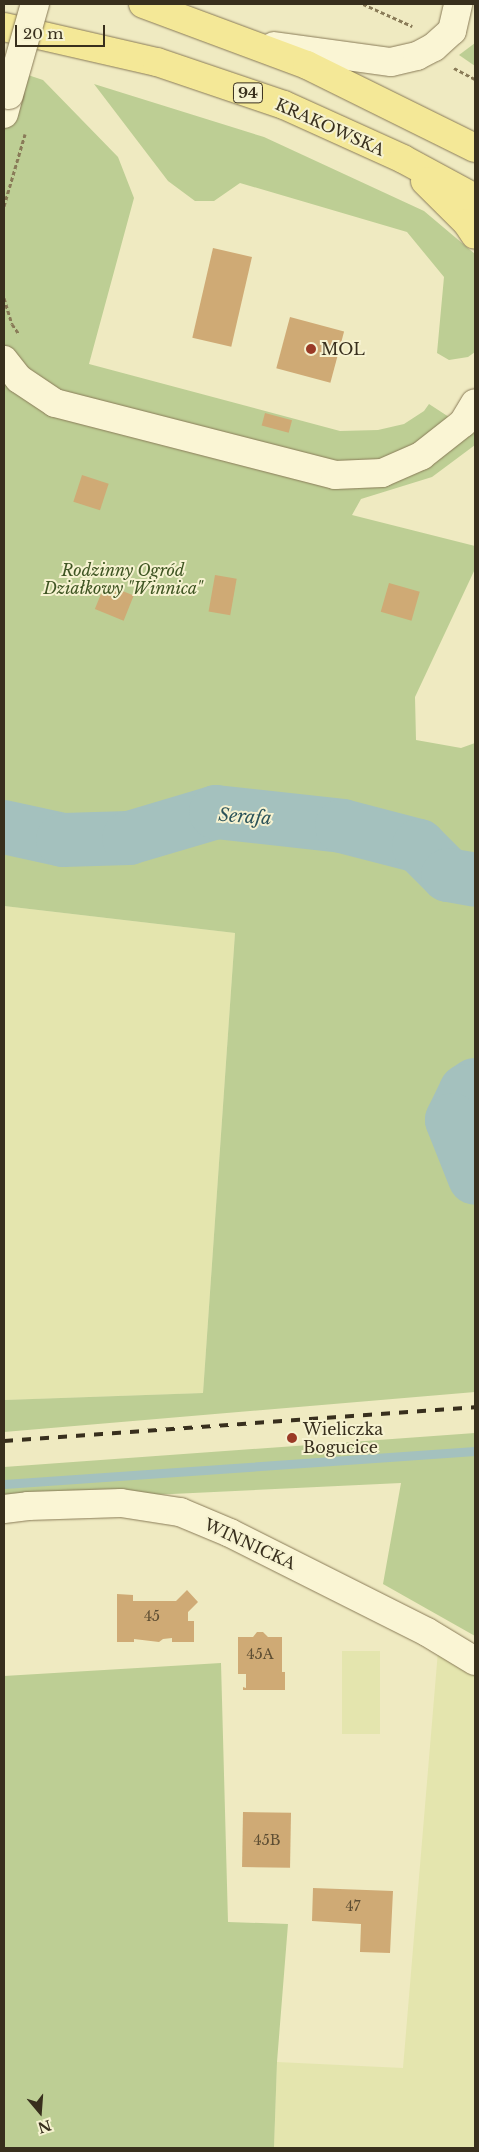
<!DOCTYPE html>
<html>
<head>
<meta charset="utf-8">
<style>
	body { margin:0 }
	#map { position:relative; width:479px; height:2152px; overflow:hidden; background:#efeac1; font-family:"Libre Baskerville",serif }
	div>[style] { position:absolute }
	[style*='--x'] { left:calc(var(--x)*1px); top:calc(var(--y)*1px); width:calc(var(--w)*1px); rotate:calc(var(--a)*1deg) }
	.farmland>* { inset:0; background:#e4e5ae; transform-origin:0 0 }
	.green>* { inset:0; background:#bdce94 }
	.stream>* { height:9px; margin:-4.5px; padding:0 4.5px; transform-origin:4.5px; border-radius:4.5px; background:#a4c1be }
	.river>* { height:54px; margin:-27px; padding:0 27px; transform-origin:27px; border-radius:27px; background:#a4c1be }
	.building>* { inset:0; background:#cfaa75; transform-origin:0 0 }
	.path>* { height:3px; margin-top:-1.5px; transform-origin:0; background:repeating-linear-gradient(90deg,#897b58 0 4px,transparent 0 6.5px) }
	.roads { filter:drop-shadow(0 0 1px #897b58) drop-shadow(0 0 1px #897b58) }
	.minor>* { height:28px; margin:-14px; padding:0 14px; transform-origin:14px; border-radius:14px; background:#faf5d4 }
	.major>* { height:28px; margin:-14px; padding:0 14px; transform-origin:14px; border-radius:14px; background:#f4e897 }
	.rail>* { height:4px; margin-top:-2px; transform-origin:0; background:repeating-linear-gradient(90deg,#382f1d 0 9px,transparent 0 18px) }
	.bridges { filter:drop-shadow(0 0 1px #897b58) drop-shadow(0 0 1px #897b58) }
	.minor-bridge>* { height:28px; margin:-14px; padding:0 14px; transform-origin:14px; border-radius:14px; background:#faf5d4 }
	.dots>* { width:14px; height:14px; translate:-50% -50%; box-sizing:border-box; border:2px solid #f6f2d0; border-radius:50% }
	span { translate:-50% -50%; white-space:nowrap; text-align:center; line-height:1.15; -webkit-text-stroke:4px #f6f2d0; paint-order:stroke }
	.number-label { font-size:14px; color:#5e4e33 }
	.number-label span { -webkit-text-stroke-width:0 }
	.shield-label span { padding:1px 4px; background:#f6f2d0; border:1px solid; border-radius:4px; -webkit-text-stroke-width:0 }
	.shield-label { font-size:15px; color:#382f1d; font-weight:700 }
	.street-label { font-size:16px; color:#382f1d }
	.poi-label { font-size:16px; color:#382f1d }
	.left { translate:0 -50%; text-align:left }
	.park-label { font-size:16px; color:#3f5523; font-style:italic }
	.water-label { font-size:18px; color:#2b5359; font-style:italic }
	.frame { position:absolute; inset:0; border:5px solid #382f1d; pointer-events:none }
	.north { position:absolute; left:15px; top:2087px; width:50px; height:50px; -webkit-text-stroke:4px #f6f2d0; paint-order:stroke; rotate:162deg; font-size:14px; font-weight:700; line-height:20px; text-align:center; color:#382f1d }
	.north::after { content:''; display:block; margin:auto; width:18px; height:22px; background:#382f1d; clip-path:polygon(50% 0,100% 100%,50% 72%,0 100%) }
	.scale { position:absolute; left:15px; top:25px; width:90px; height:22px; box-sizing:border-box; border:2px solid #382f1d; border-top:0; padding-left:6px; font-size:15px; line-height:18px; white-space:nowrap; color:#382f1d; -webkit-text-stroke:4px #f6f2d0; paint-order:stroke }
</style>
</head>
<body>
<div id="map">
	<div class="farmland">
		<div style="clip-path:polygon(4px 906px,235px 933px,203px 1393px,4px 1400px)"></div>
		<div style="left:342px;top:1651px;width:38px;height:83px"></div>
		<div style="clip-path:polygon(438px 1651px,475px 1674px,475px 2148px,274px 2148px,277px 2062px,403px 2068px)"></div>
	</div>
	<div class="green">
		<div style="clip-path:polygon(475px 43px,475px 66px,459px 55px)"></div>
		<div style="clip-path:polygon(4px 67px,43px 80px,118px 157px,134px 198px,89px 364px,340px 431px,378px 430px,404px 424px,424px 411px,429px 404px,475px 434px,475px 445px,432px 477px,361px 499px,352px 515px,475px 546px,475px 569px,415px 697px,416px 740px,461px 748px,475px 743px,475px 1392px,4px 1432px,4px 1400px,203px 1393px,235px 933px,4px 906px)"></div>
		<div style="clip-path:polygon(94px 84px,264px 137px,424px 211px,475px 254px,475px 352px,468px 357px,449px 360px,437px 353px,444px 277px,407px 232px,240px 183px,214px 201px,195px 201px,168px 181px)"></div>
		<div style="clip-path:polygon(475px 1433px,475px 1636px,383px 1584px,401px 1483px,4px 1502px,4px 1467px)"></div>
		<div style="clip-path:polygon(221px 1663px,228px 1922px,288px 1924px,277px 2062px,274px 2148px,4px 2148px,4px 1676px)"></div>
	</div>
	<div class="stream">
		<div style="--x:4;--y:1484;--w:472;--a:-4"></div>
	</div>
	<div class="river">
		<div style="--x:4;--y:827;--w:60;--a:12.4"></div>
		<div style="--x:63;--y:840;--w:66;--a:-1.7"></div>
		<div style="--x:129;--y:838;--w:91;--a:-16.6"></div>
		<div style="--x:216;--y:812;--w:127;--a:6.3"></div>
		<div style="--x:342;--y:826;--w:80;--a:14.6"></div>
		<div style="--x:419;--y:846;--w:41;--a:45"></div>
		<div style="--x:448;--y:875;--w:27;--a:10"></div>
		<div style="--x:475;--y:1085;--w:11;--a:146"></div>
		<div style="--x:466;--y:1091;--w:32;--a:116"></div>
		<div style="--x:452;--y:1120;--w:62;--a:68.4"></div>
	</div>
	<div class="building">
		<div style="left:213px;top:248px;width:40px;height:92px;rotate:13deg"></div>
		<div style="left:290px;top:317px;width:56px;height:53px;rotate:15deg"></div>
		<div style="left:265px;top:413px;width:28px;height:13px;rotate:15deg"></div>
		<div style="left:82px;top:475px;width:28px;height:28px;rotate:18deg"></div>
		<div style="left:215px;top:575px;width:22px;height:37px;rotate:10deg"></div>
		<div style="left:389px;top:583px;width:32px;height:30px;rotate:16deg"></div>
		<div style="left:105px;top:584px;width:31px;height:27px;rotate:22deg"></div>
		<div style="clip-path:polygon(187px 1590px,198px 1602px,188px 1612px,188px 1621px,194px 1621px,194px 1642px,172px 1642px,172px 1638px,163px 1639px,159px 1642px,134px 1639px,134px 1642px,117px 1642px,117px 1594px,133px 1595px,133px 1601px,176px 1601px)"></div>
		<div style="clip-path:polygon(257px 1632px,263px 1632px,268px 1637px,282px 1637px,282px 1672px,285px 1672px,285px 1690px,243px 1690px,243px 1687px,246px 1688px,246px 1674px,238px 1674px,238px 1637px,253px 1637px)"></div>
		<div style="left:243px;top:1812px;width:48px;height:55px;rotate:1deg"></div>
		<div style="clip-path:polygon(313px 1888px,393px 1891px,390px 1953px,360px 1952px,361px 1924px,312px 1921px)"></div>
	</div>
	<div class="path">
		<div style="--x:363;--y:4;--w:54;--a:24.2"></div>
		<div style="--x:454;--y:68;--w:24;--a:28"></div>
		<div style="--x:4;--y:206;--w:75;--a:-73.7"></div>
		<div style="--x:4;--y:298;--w:27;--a:73"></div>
		<div style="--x:12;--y:324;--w:12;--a:55"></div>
	</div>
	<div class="roads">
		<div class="minor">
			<div style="--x:274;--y:46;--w:118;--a:7.8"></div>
			<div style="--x:391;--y:62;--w:27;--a:-13"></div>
			<div style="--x:417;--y:56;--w:19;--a:-28"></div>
			<div style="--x:434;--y:47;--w:24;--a:-42"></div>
			<div style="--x:452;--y:31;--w:28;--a:-77"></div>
			<div style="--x:4;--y:114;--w:20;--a:-75"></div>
			<div style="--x:4;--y:360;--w:24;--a:52"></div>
			<div style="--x:19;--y:379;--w:43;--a:33.7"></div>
			<div style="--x:55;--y:403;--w:289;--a:14.4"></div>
			<div style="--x:335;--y:475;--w:47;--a:-2.4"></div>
			<div style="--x:382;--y:473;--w:43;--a:-23.6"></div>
			<div style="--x:421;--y:456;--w:53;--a:-38.2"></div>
			<div style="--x:463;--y:423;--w:23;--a:-59"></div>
			<div style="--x:4;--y:1509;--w:24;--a:-7"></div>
			<div style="--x:28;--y:1506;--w:93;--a:-1.8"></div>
			<div style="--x:121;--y:1503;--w:60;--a:8.7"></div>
			<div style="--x:180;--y:1512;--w:54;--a:22.8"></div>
			<div style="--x:230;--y:1533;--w:220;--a:26.7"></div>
			<div style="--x:427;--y:1632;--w:56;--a:31.1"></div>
		</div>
		<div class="major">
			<div style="--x:143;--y:4;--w:175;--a:20.4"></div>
			<div style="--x:307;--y:65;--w:187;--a:26.3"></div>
			<div style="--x:4;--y:27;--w:157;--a:12.9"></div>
			<div style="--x:157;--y:62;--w:134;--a:18.7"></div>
			<div style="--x:284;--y:105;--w:131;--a:24.4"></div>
			<div style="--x:403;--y:159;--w:82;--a:28.4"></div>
			<div style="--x:425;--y:181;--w:59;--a:45"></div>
			<div style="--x:467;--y:223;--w:14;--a:56"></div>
		</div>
	</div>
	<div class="rail">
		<div style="--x:4;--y:1441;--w:472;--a:-4.1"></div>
	</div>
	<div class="bridges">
		<div class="minor-bridge">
			<div style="--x:9;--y:95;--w:95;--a:-74.1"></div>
		</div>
	</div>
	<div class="dots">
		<div style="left:311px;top:349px;background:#9a3a26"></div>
		<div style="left:292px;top:1438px;background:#9a3a26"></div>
	</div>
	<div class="number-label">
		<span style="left:152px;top:1616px">45</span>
		<span style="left:260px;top:1654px">45A</span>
		<span style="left:267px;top:1840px">45B</span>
		<span style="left:353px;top:1906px">47</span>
	</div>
	<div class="shield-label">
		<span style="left:248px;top:93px">94</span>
	</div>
	<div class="street-label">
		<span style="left:330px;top:127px;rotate:24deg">KRAKOWSKA</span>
		<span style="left:250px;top:1544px;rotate:25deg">WINNICKA</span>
	</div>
	<div class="poi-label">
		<span class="left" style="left:321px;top:349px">MOL</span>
		<span class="left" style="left:303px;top:1438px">Wieliczka<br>Bogucice</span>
	</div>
	<div class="park-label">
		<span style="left:123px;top:579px">Rodzinny Ogród<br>Działkowy "Winnica"</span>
	</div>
	<div class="water-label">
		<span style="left:245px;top:817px;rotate:4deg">Serafa</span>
	</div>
	<div class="frame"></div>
	<div class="north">N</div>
	<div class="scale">20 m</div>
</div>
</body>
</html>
